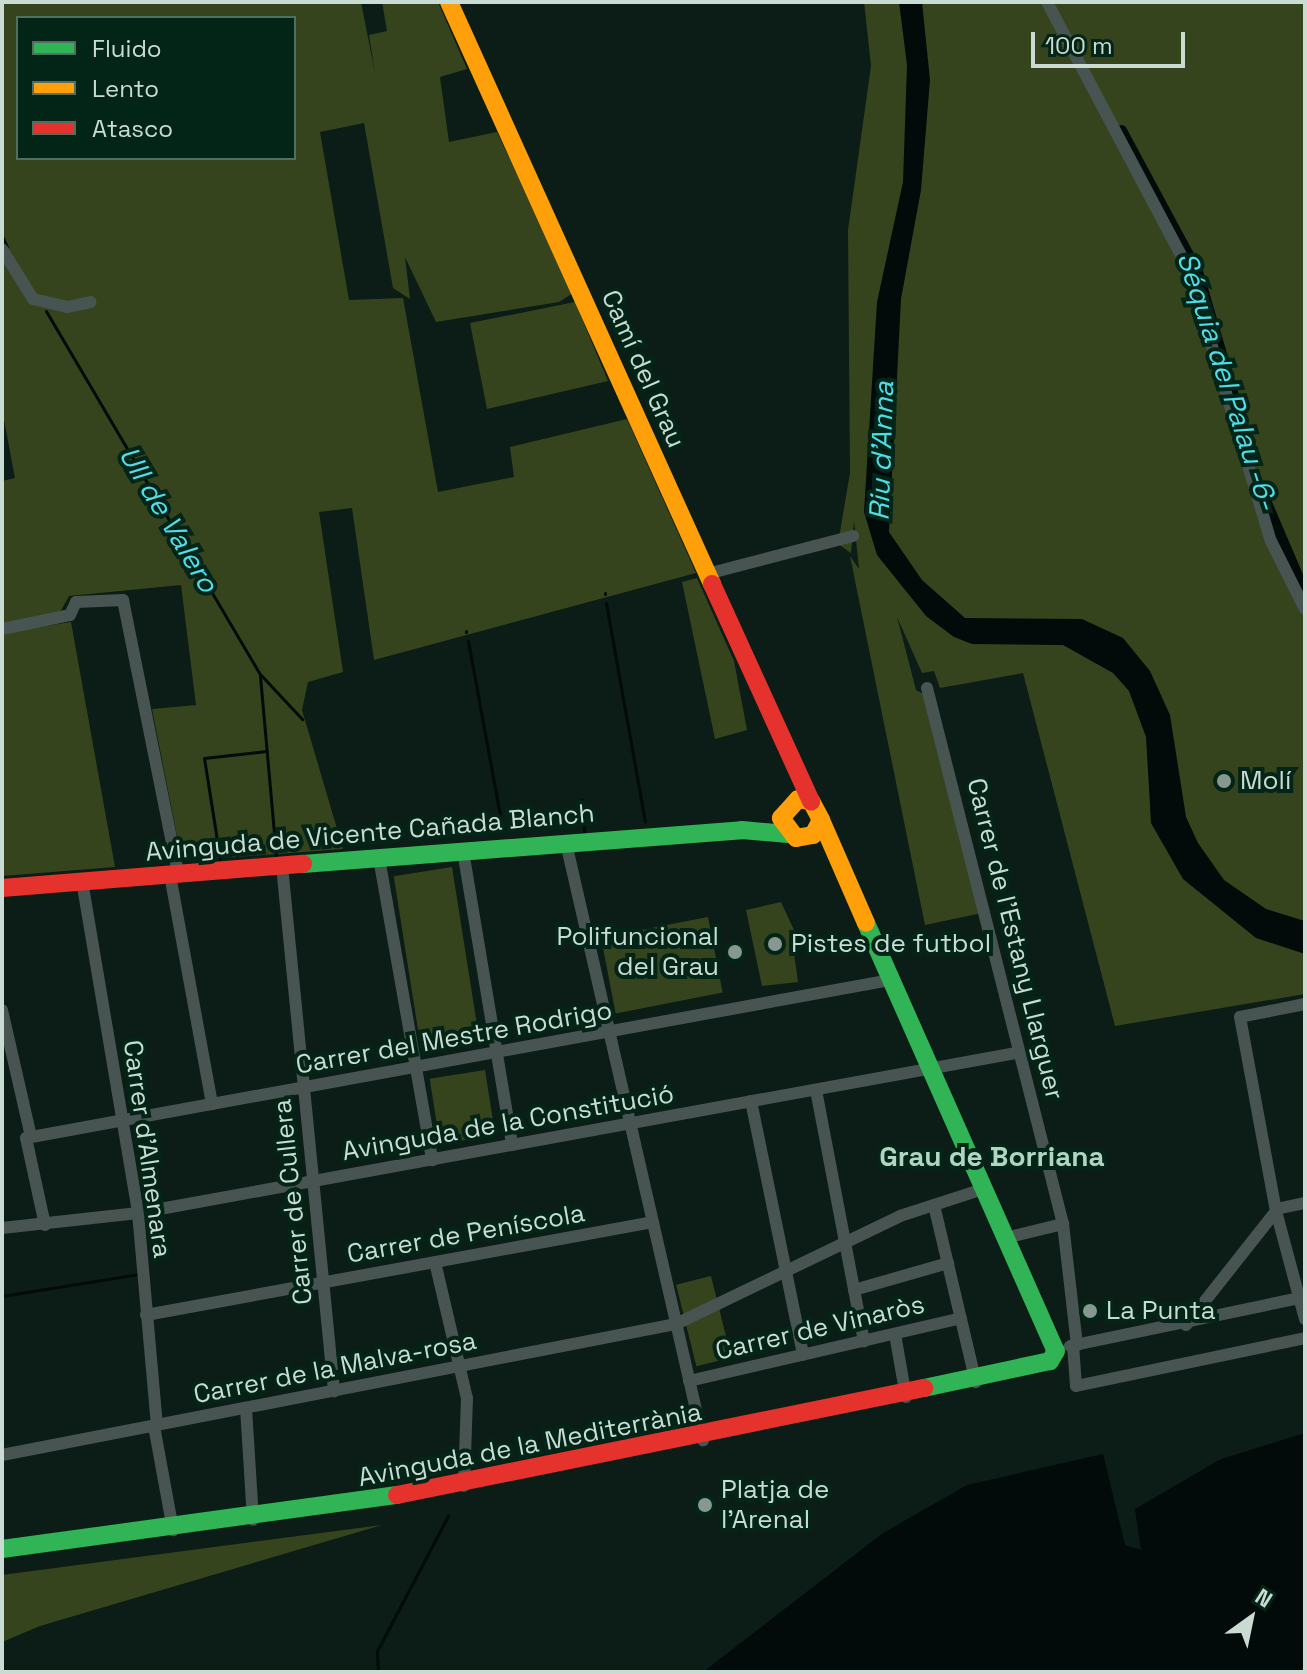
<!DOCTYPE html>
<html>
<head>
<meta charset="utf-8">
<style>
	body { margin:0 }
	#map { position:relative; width:1307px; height:1674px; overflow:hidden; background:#0b1d16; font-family:"Space Grotesk",sans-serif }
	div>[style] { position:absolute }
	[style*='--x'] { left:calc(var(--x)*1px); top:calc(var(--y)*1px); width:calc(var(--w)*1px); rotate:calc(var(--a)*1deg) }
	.green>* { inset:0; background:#36441d; transform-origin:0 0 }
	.water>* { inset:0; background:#020a0a }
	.stream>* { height:3px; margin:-1.5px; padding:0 1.5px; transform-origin:1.5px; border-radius:1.5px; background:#020a0a }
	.canal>* { height:11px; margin:-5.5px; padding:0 5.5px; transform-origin:5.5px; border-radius:5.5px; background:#020a0a }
	.street>* { height:12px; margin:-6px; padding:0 6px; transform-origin:6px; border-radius:6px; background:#475451 }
	.fast>* { height:18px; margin:-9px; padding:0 9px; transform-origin:9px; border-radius:9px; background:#30b455 }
	.slow>* { height:18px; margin:-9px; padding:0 9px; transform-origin:9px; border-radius:9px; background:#ff9f0a }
	.jam>* { height:18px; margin:-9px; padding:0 9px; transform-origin:9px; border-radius:9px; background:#e5322d }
	.dots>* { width:22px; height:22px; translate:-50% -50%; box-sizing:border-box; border:4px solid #032518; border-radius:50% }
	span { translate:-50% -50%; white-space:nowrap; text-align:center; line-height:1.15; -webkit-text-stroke:8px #032518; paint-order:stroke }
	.street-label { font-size:26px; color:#c9dbd2 }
	.poi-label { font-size:26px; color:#c9dbd2 }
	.left { translate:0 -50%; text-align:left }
	.right { translate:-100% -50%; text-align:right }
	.water-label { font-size:28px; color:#50dce8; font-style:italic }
	.neighbourhood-label { font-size:28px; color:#b0d5c2; font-weight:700 }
	.frame { position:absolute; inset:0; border:4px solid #c9dbd2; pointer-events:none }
	.legend { position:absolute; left:16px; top:16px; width:280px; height:144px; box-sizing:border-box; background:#032518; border:2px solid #526e62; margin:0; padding:10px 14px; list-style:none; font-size:24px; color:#c9dbd2 }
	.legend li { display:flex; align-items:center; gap:16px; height:40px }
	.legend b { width:40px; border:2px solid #526e62 }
	.north { position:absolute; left:1211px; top:1578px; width:80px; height:80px; -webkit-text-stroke:6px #032518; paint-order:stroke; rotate:33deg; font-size:22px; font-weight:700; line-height:32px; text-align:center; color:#c9dbd2 }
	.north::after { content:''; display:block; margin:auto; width:28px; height:36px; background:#c9dbd2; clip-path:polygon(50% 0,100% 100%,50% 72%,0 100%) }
	.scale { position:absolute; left:1031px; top:32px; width:154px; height:36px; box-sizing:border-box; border:4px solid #c9dbd2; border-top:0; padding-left:10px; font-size:24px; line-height:28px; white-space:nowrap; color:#c9dbd2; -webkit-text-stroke:6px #032518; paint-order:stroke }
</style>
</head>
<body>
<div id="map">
	<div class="green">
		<div style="clip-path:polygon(evenodd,2px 2px,361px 2px,375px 73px,369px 35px,387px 31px,382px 2px,438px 2px,467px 69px,440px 77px,449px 142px,497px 132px,573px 293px,559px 302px,436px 322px,405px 257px,410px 299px,393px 288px,364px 123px,320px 132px,349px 300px,403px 298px,438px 492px,514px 477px,510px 447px,627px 419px,696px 573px,374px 660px,352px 508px,319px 512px,343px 672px,308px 682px,302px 710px,343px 849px,182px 861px,152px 709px,196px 705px,181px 585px,69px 596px,59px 614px,2px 625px,2px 481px,15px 478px,2px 409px,2px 253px,30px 299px,68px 304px,31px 293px,2px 246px,2px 2px,18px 18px,294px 18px,294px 158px,18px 158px,18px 18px)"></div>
		<div style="clip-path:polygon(864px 2px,1305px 2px,1305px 994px,1115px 1026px,1023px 673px,940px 688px,934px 671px,922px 673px,897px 617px,916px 690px,927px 696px,982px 913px,925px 925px,850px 556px,859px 569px,854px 521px,851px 553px,838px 544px,850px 473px,848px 230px,871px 66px)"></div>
		<div style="clip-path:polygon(575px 302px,608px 381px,487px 409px,470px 323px)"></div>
		<div style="clip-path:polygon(697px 578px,734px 661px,747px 730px,715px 739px,682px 582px)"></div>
		<div style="clip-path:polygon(71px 622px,115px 867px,2px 876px,2px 633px)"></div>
		<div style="left:452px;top:867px;width:177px;height:59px;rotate:81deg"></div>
		<div style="clip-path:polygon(781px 902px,800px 943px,793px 946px,798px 982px,762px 986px,746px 910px)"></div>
		<div style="left:708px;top:917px;width:77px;height:109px;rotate:79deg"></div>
		<div style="left:485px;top:1070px;width:66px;height:56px;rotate:81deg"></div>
		<div style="left:711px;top:1276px;width:84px;height:36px;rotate:76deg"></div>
		<div style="clip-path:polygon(382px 1525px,40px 1626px,2px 1642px,2px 1575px)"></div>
	</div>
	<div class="water">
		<div style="clip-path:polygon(899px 2px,922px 2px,930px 80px,921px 190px,901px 299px,889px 532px,922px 580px,965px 618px,1082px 619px,1123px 638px,1150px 671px,1170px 715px,1186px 817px,1198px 843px,1224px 880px,1266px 909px,1305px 921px,1305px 954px,1256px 938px,1183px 879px,1151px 823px,1146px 737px,1129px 691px,1113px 673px,1063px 645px,972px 644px,954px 637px,926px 616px,877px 555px,864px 512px,877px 302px,903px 182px,907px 65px)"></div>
		<div style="clip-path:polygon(1305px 1433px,1305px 1672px,703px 1672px,883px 1533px,967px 1485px,1103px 1454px,1125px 1545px,1141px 1550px,1135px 1509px,1221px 1459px)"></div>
	</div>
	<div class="stream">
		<div style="--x:2;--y:236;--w:12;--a:66"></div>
		<div style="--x:46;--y:311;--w:421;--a:59.5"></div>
		<div style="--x:260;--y:674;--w:62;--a:47"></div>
		<div style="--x:605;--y:593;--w:1;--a:90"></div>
		<div style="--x:606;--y:603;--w:222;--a:79.9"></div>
		<div style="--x:466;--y:631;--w:1;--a:90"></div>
		<div style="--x:468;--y:641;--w:194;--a:79.6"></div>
		<div style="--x:260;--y:676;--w:180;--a:84.9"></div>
		<div style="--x:582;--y:800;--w:32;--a:86"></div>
		<div style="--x:220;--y:859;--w:102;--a:-99"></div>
		<div style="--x:204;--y:758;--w:63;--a:-6.3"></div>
		<div style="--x:2;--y:1296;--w:140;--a:-9.1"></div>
		<div style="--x:378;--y:1672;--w:21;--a:-93"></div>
		<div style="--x:377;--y:1651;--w:153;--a:-62.3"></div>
	</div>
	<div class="canal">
		<div style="--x:1121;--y:130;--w:160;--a:61.7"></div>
		<div style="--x:1197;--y:271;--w:191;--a:73.8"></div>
		<div style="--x:1262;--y:493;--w:110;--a:66.9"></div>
	</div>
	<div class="street">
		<div style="--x:1047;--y:2;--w:303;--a:62.1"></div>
		<div style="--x:1189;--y:270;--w:283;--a:73.2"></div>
		<div style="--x:1271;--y:541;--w:76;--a:63.4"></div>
		<div style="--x:2;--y:249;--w:59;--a:58.2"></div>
		<div style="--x:33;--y:299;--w:35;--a:13"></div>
		<div style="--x:67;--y:307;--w:24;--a:-12"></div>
		<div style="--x:707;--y:574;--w:151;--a:-14.6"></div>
		<div style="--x:2;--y:629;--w:69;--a:-11.6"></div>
		<div style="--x:70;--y:615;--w:14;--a:-65"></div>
		<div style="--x:76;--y:602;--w:47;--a:-2.4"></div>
		<div style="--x:123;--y:600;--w:279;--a:78.6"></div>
		<div style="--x:927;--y:688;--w:553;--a:75.76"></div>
		<div style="--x:1063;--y:1224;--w:122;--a:83.4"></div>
		<div style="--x:566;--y:843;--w:613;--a:77.08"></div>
		<div style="--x:463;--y:851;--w:298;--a:80.5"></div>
		<div style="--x:379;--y:858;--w:307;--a:80"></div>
		<div style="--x:282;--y:866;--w:528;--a:84.34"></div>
		<div style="--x:170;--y:875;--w:233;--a:79.6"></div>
		<div style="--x:82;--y:881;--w:337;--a:80.4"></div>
		<div style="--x:138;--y:1213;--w:213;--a:84.9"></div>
		<div style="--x:1305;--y:1004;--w:66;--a:168.7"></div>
		<div style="--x:1240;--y:1017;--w:197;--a:79.5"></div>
		<div style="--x:1276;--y:1211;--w:112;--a:75"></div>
		<div style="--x:2;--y:1010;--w:130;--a:77.1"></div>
		<div style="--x:816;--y:1090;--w:256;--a:79.2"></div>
		<div style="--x:751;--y:1101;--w:259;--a:78.4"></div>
		<div style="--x:934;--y:1205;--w:182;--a:76.7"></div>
		<div style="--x:1276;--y:1209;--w:30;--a:-12"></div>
		<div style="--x:45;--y:1225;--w:89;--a:-102.3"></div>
		<div style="--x:26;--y:1138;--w:878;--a:-10.36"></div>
		<div style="--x:2;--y:1228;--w:137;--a:-6.3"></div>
		<div style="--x:138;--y:1213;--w:898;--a:-10.33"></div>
		<div style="--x:1005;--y:1238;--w:60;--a:-13.6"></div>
		<div style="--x:435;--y:1262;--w:140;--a:76.8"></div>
		<div style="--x:467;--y:1398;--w:88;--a:92"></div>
		<div style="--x:854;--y:1290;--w:98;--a:-16"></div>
		<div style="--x:146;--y:1315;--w:515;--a:-10.39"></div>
		<div style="--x:1186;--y:1325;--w:145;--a:-51.7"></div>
		<div style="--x:895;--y:1334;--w:64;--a:80.1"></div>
		<div style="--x:1073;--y:1345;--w:41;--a:85.8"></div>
		<div style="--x:1076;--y:1386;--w:234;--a:-11.8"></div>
		<div style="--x:1070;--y:1346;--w:240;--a:-11.8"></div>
		<div style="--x:689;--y:1381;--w:279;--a:-13"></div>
		<div style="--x:246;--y:1408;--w:112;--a:86.4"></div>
		<div style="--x:154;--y:1426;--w:106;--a:79.6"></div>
		<div style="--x:2;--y:1455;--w:687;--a:-11"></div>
		<div style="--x:676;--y:1324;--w:249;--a:-25.7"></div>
		<div style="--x:900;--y:1216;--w:87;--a:-18"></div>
	</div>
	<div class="fast">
		<div style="--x:303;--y:864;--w:440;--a:-4.4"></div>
		<div style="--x:742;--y:830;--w:46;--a:5"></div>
		<div style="--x:866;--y:923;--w:468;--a:66.1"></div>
		<div style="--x:1056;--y:1351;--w:12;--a:121"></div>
		<div style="--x:1050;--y:1361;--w:129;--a:167.9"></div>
		<div style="--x:2;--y:1549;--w:399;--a:-7.8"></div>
	</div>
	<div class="slow">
		<div style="--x:449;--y:2;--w:639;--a:65.68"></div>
		<div style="--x:821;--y:820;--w:17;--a:118"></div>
		<div style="--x:813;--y:835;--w:17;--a:170"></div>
		<div style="--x:796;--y:838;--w:25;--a:-127"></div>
		<div style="--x:781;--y:818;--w:25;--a:-48"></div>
		<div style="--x:798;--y:799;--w:13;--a:9"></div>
		<div style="--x:811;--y:801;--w:21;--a:62"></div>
		<div style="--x:821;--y:820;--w:112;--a:66.4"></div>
	</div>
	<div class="jam">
		<div style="--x:712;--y:584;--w:239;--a:65.5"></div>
		<div style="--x:2;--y:888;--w:302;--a:-4.6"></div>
		<div style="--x:397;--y:1495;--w:538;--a:-11.48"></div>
	</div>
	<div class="dots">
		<div style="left:1224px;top:781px;background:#869890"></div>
		<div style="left:775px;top:944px;background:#869890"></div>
		<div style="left:735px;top:952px;background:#869890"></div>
		<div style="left:1090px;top:1311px;background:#869890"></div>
		<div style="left:705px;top:1505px;background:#869890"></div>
	</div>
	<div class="street-label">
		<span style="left:643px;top:369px;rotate:66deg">Camí del Grau</span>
		<span style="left:370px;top:833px;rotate:-5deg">Avinguda de Vicente Cañada Blanch</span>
		<span style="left:1015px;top:939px;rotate:76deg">Carrer de l'Estany Llarguer</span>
		<span style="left:454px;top:1038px;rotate:-10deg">Carrer del Mestre Rodrigo</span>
		<span style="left:508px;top:1123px;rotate:-10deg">Avinguda de la Constitució</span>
		<span style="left:147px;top:1149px;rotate:82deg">Carrer d'Almenara</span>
		<span style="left:293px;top:1202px;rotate:-96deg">Carrer de Cullera</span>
		<span style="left:466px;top:1234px;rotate:-10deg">Carrer de Peníscola</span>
		<span style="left:820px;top:1328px;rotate:-13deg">Carrer de Vinaròs</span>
		<span style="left:335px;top:1368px;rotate:-11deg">Carrer de la Malva-rosa</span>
		<span style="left:530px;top:1445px;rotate:-11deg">Avinguda de la Mediterrània</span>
	</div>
	<div class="poi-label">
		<span class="left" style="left:1240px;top:781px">Molí</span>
		<span class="right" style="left:719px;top:952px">Polifuncional<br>del Grau</span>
		<span class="left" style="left:791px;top:944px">Pistes de futbol</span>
		<span class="left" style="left:1106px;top:1311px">La Punta</span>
		<span class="left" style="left:721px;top:1505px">Platja de<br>l'Arenal</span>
	</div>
	<div class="water-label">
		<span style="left:1228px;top:381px;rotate:72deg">Séquia del Palau -6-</span>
		<span style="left:881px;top:451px;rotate:-88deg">Riu d'Anna</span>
		<span style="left:169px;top:519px;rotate:59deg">Ull de Valero</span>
	</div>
	<div class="neighbourhood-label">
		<span style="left:992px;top:1156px">Grau de Borriana</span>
	</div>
	<div class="frame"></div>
	<ul class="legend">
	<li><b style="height:10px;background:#30b455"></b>Fluido</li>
	<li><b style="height:10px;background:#ff9f0a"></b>Lento</li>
	<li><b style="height:10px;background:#e5322d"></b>Atasco</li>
	</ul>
	<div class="north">N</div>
	<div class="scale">100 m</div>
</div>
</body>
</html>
